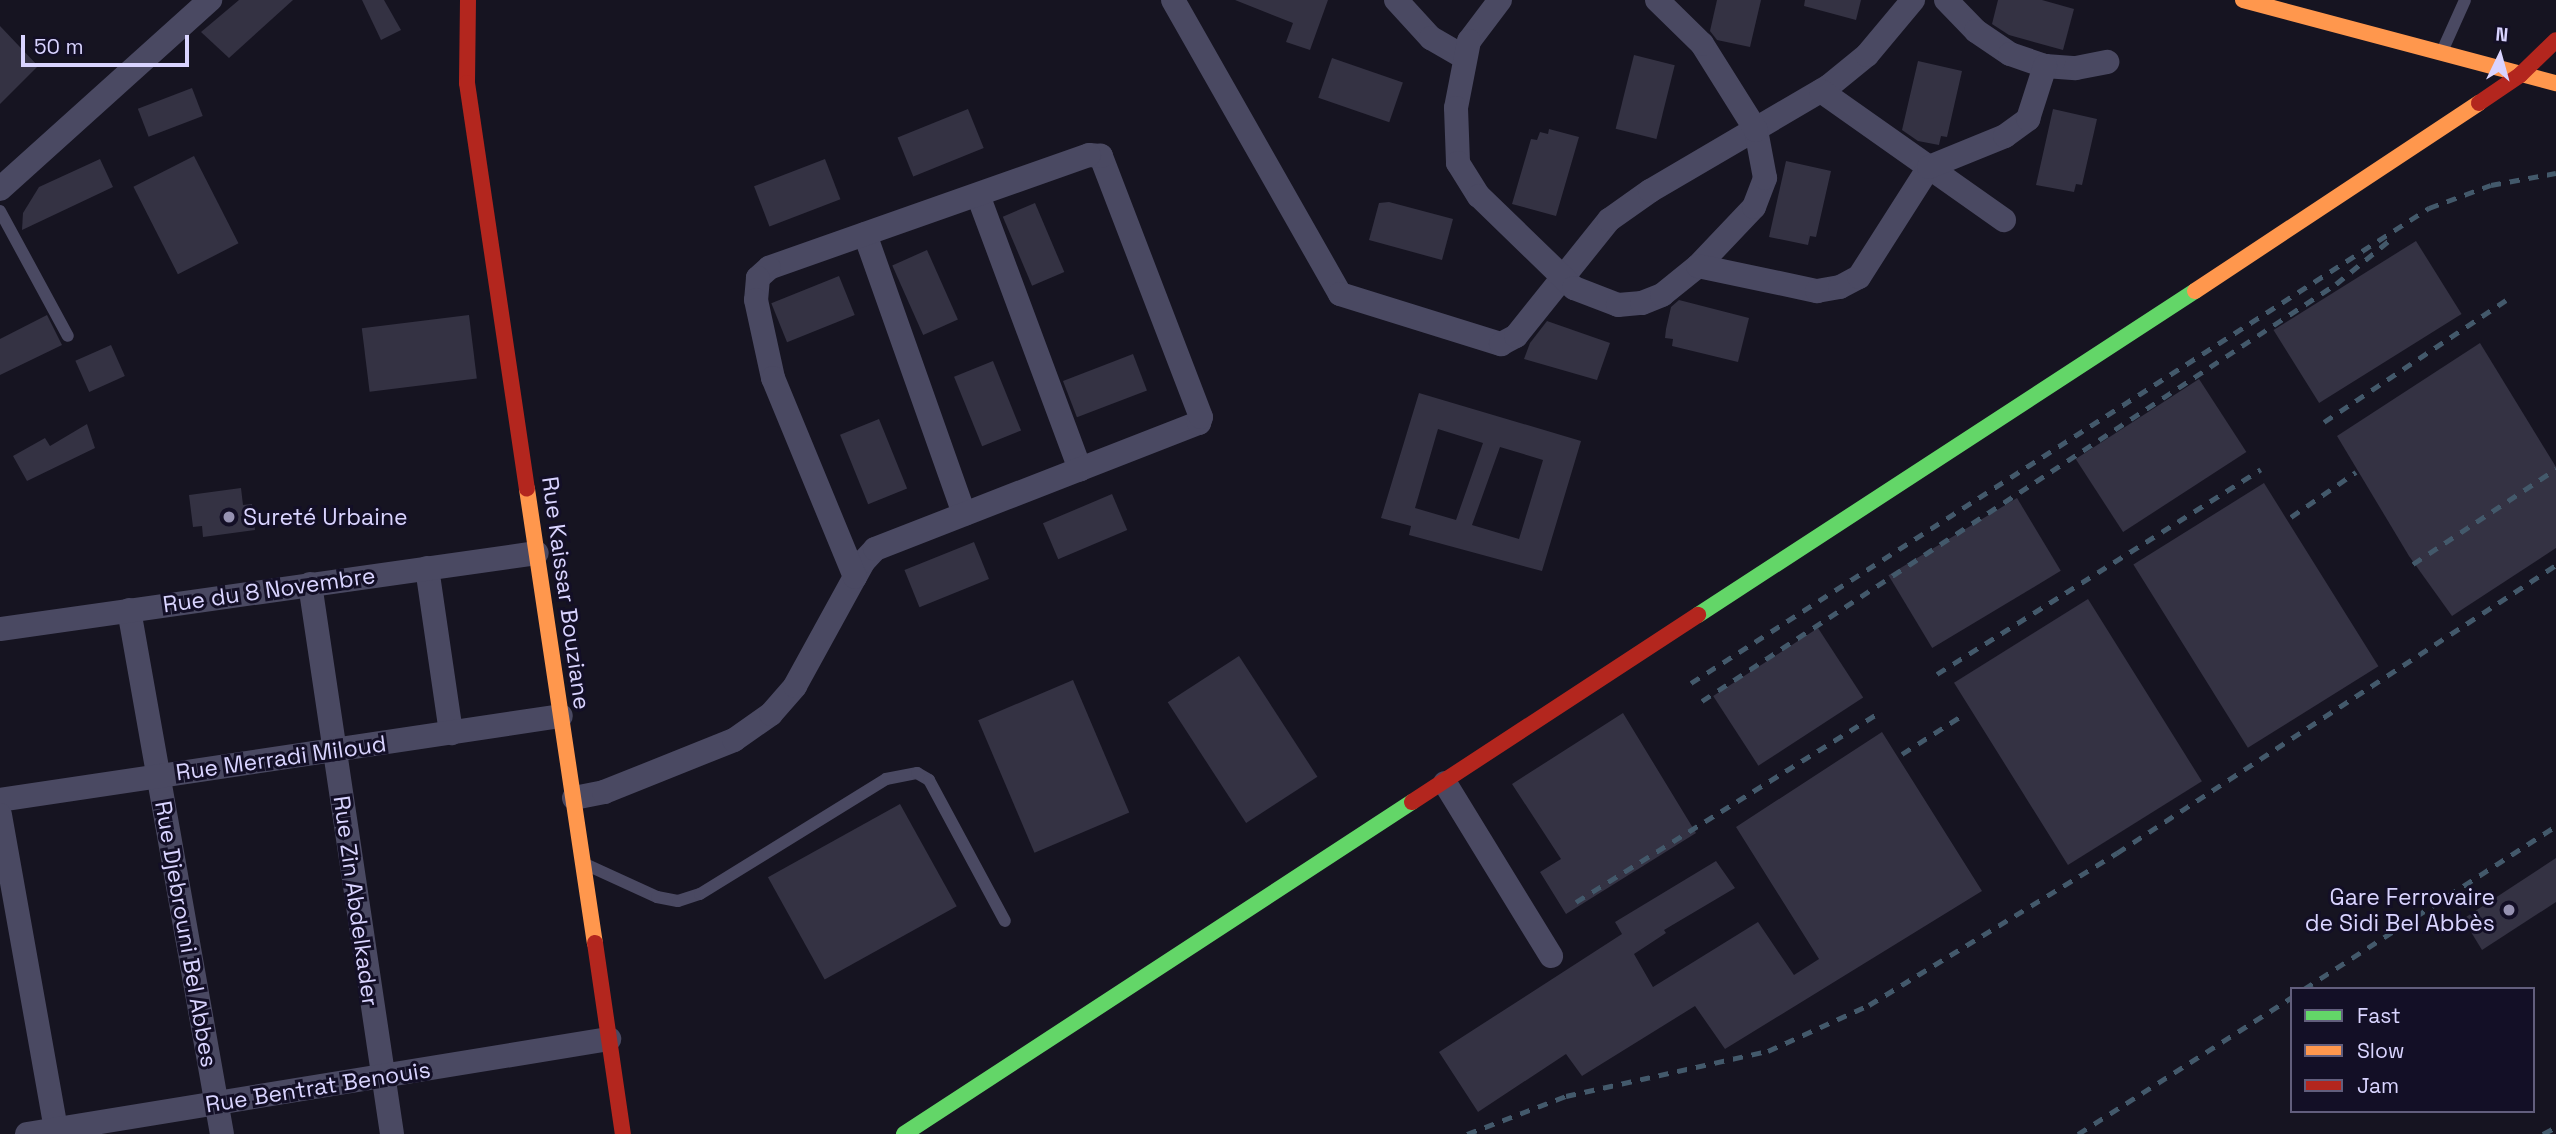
<!DOCTYPE html>
<html>
<head>
<meta charset="utf-8">
<style>
	body { margin:0 }
	#map { position:relative; width:2556px; height:1134px; overflow:hidden; background:#161421; font-family:"Space Grotesk",sans-serif }
	div>[style] { position:absolute }
	[style*='--x'] { left:calc(var(--x)*1px); top:calc(var(--y)*1px); width:calc(var(--w)*1px); rotate:calc(var(--a)*1deg) }
	.building>* { inset:0; background:#343243; transform-origin:0 0 }
	.lane>* { height:12px; margin:-6px; padding:0 6px; transform-origin:6px; border-radius:6px; background:#4a4962 }
	.street>* { height:24px; margin:-12px; padding:0 12px; transform-origin:12px; border-radius:12px; background:#4a4962 }
	.fast>* { height:16px; margin:-8px; padding:0 8px; transform-origin:8px; border-radius:8px; background:#63d668 }
	.slow>* { height:16px; margin:-8px; padding:0 8px; transform-origin:8px; border-radius:8px; background:#ff974d }
	.jam>* { height:16px; margin:-8px; padding:0 8px; transform-origin:8px; border-radius:8px; background:#b3261e }
	.rail>* { height:5px; margin-top:-2.5px; transform-origin:0; background:repeating-linear-gradient(90deg,#43596b 0 10px,transparent 0 19px) }
	.dots>* { width:19px; height:19px; translate:-50% -50%; box-sizing:border-box; border:4px solid #130f26; border-radius:50% }
	span { translate:-50% -50%; white-space:nowrap; text-align:center; line-height:1.15; -webkit-text-stroke:6px #130f26; paint-order:stroke }
	.poi-label { font-size:23px; color:#d9d4ff }
	.left { translate:0 -50%; text-align:left }
	.right { translate:-100% -50%; text-align:right }
	.street-label { font-size:23px; color:#d9d4ff }
	.legend { position:absolute; left:2290px; top:987px; width:245px; height:126px; box-sizing:border-box; background:#130f26; border:2px solid #625e7d; margin:0; padding:9px 12px; list-style:none; font-size:21px; color:#d9d4ff }
	.legend li { display:flex; align-items:center; gap:14px; height:35px }
	.legend b { width:35px; border:2px solid #625e7d }
	.north { position:absolute; left:2465px; top:21px; width:70px; height:70px; -webkit-text-stroke:5px #130f26; paint-order:stroke; rotate:5deg; font-size:19px; font-weight:700; line-height:28px; text-align:center; color:#d9d4ff }
	.north::after { content:''; display:block; margin:auto; width:24px; height:32px; background:#d9d4ff; clip-path:polygon(50% 0,100% 100%,50% 72%,0 100%) }
	.scale { position:absolute; left:21px; top:35px; width:168px; height:32px; box-sizing:border-box; border:4px solid #d9d4ff; border-top:0; padding-left:9px; font-size:21px; line-height:24px; white-space:nowrap; color:#d9d4ff; -webkit-text-stroke:5px #130f26; paint-order:stroke }
</style>
</head>
<body>
<div id="map">
	<div class="building">
		<div style="clip-path:polygon(239px 0,293px 0,229px 58px,201px 32px)"></div>
		<div style="clip-path:polygon(362px 0,384px 0,401px 30px,381px 40px)"></div>
		<div style="clip-path:polygon(1235px 0,1328px 0,1310px 50px,1286px 42px,1293px 23px)"></div>
		<div style="clip-path:polygon(1717px 0,1761px 0,1750px 47px,1717px 40px,1710px 31px)"></div>
		<div style="clip-path:polygon(1805px 0,1861px 0,1856px 20px,1804px 6px)"></div>
		<div style="clip-path:polygon(1998px 0,2042px 0,2074px 9px,2063px 50px,2009px 35px,1992px 24px)"></div>
		<div style="clip-path:polygon(0 26px,38px 66px,0 104px)"></div>
		<div style="left:1634px;top:55px;width:42px;height:76px;rotate:14deg"></div>
		<div style="left:1332px;top:58px;width:75px;height:42px;rotate:19deg"></div>
		<div style="clip-path:polygon(1918px 61px,1962px 71px,1947px 137px,1941px 136px,1939px 145px,1918px 141px,1902px 130px)"></div>
		<div style="left:192px;top:88px;width:30px;height:58px;rotate:69deg"></div>
		<div style="left:968px;top:109px;width:42px;height:76px;rotate:68deg"></div>
		<div style="clip-path:polygon(2053px 109px,2097px 119px,2082px 185px,2076px 184px,2074px 192px,2036px 185px)"></div>
		<div style="clip-path:polygon(1549px 129px,1579px 137px,1556px 216px,1512px 204px,1531px 139px,1537px 140px,1540px 132px,1548px 134px)"></div>
		<div style="left:194px;top:156px;width:98px;height:68px;rotate:63deg"></div>
		<div style="clip-path:polygon(100px 159px,113px 187px,22px 230px,23px 213px,39px 187px)"></div>
		<div style="left:825px;top:159px;width:43px;height:76px;rotate:69deg"></div>
		<div style="clip-path:polygon(1786px 161px,1831px 171px,1816px 237px,1810px 236px,1808px 245px,1769px 237px)"></div>
		<div style="clip-path:polygon(1389px 202px,1453px 219px,1442px 260px,1369px 240px,1379px 203px)"></div>
		<div style="left:1035px;top:203px;width:75px;height:35px;rotate:67deg"></div>
		<div style="left:2416px;top:241px;width:86px;height:168px;rotate:58deg"></div>
		<div style="left:927px;top:250px;width:76px;height:38px;rotate:66deg"></div>
		<div style="left:839px;top:276px;width:42px;height:73px;rotate:68deg"></div>
		<div style="clip-path:polygon(1679px 300px,1749px 318px,1738px 362px,1672px 346px,1673px 339px,1665px 338px,1666px 329px,1671px 307px)"></div>
		<div style="clip-path:polygon(47px 315px,62px 345px,0 375px,0 339px)"></div>
		<div style="left:469px;top:315px;width:64px;height:108px;rotate:83deg"></div>
		<div style="clip-path:polygon(1547px 321px,1610px 343px,1597px 380px,1524px 359px,1530px 343px)"></div>
		<div style="clip-path:polygon(2480px 343px,2556px 467px,2556px 548px,2452px 616px,2409px 556px,2337px 436px)"></div>
		<div style="left:111px;top:345px;width:34px;height:39px;rotate:66deg"></div>
		<div style="left:1133px;top:354px;width:39px;height:75px;rotate:69deg"></div>
		<div style="left:993px;top:361px;width:75px;height:42px;rotate:68deg"></div>
		<div style="left:2199px;top:379px;width:87px;height:147px;rotate:57deg"></div>
		<div style="clip-path:polygon(evenodd,1419px 393px,1581px 441px,1542px 571px,1409px 535px,1411px 526px,1381px 518px,1419px 393px,1438px 429px,1483px 443px,1456px 520px,1415px 508px,1438px 429px,1419px 393px,1500px 447px,1543px 460px,1519px 539px,1472px 525px,1500px 447px)"></div>
		<div style="left:879px;top:419px;width:75px;height:42px;rotate:68deg"></div>
		<div style="clip-path:polygon(87px 424px,95px 448px,27px 481px,13px 456px,45px 438px,50px 446px)"></div>
		<div style="left:2264px;top:483px;width:216px;height:154px;rotate:58deg"></div>
		<div style="clip-path:polygon(241px 488px,243px 505px,252px 504px,255px 530px,203px 537px,202px 526px,193px 527px,189px 495px)"></div>
		<div style="left:1112px;top:494px;width:39px;height:75px;rotate:67deg"></div>
		<div style="left:2017px;top:498px;width:85px;height:150px;rotate:59deg"></div>
		<div style="left:974px;top:542px;width:40px;height:75px;rotate:68deg"></div>
		<div style="left:2088px;top:599px;width:215px;height:158px;rotate:58deg"></div>
		<div style="left:1818px;top:628px;width:83px;height:125px;rotate:57deg"></div>
		<div style="left:1239px;top:656px;width:144px;height:85px;rotate:57deg"></div>
		<div style="left:1073px;top:680px;width:144px;height:103px;rotate:67deg"></div>
		<div style="clip-path:polygon(1623px 713px,1696px 833px,1566px 914px,1540px 872px,1561px 859px,1512px 784px)"></div>
		<div style="clip-path:polygon(1882px 732px,1982px 891px,1725px 1049px,1695px 1006px,1582px 1076px,1566px 1054px,1478px 1112px,1439px 1052px,1622px 934px,1615px 922px,1716px 861px,1735px 888px,1664px 930px,1666px 933px,1634px 954px,1653px 987px,1758px 922px,1794px 975px,1819px 959px,1736px 827px)"></div>
		<div style="left:900px;top:804px;width:117px;height:151px;rotate:61deg"></div>
		<div style="clip-path:polygon(2556px 858px,2556px 902px,2482px 950px,2463px 919px)"></div>
	</div>
	<div class="lane">
		<div style="--x:2444;--y:47;--w:51;--a:-65.9"></div>
		<div style="--x:0;--y:211;--w:142;--a:61.5"></div>
		<div style="--x:587;--y:865;--w:77;--a:24.6"></div>
		<div style="--x:657;--y:897;--w:21;--a:11"></div>
		<div style="--x:678;--y:901;--w:23;--a:-18"></div>
		<div style="--x:700;--y:894;--w:219;--a:-31.7"></div>
		<div style="--x:886;--y:779;--w:32;--a:-11"></div>
		<div style="--x:917;--y:773;--w:14;--a:30"></div>
		<div style="--x:929;--y:780;--w:160;--a:61.7"></div>
	</div>
	<div class="street">
		<div style="--x:1173;--y:0;--w:338;--a:60.4"></div>
		<div style="--x:1340;--y:294;--w:169;--a:17.3"></div>
		<div style="--x:1501;--y:344;--w:17;--a:-28"></div>
		<div style="--x:1516;--y:336;--w:149;--a:-51.3"></div>
		<div style="--x:1609;--y:220;--w:50;--a:-35.3"></div>
		<div style="--x:1650;--y:191;--w:208;--a:-30.4"></div>
		<div style="--x:1829;--y:86;--w:49;--a:-39.2"></div>
		<div style="--x:1867;--y:55;--w:72;--a:-50.1"></div>
		<div style="--x:1396;--y:0;--w:52;--a:47.4"></div>
		<div style="--x:1431;--y:38;--w:39;--a:30"></div>
		<div style="--x:1500;--y:0;--w:51;--a:127.1"></div>
		<div style="--x:1469;--y:41;--w:68;--a:101"></div>
		<div style="--x:1456;--y:108;--w:55;--a:87.9"></div>
		<div style="--x:1458;--y:163;--w:39;--a:58"></div>
		<div style="--x:1479;--y:196;--w:132;--a:44.1"></div>
		<div style="--x:1574;--y:288;--w:47;--a:21.1"></div>
		<div style="--x:1618;--y:305;--w:24;--a:-5"></div>
		<div style="--x:1642;--y:303;--w:22;--a:-22"></div>
		<div style="--x:1662;--y:295;--w:46;--a:-38.9"></div>
		<div style="--x:1698;--y:266;--w:81;--a:-46.5"></div>
		<div style="--x:1754;--y:207;--w:31;--a:-69"></div>
		<div style="--x:1765;--y:178;--w:49;--a:-100.6"></div>
		<div style="--x:1756;--y:130;--w:102;--a:-122.1"></div>
		<div style="--x:1702;--y:44;--w:63;--a:-135.6"></div>
		<div style="--x:1946;--y:0;--w:43;--a:45.9"></div>
		<div style="--x:1976;--y:31;--w:41;--a:34.1"></div>
		<div style="--x:2010;--y:54;--w:37;--a:19"></div>
		<div style="--x:2045;--y:66;--w:31;--a:4"></div>
		<div style="--x:2076;--y:68;--w:32;--a:-11"></div>
		<div style="--x:1821;--y:91;--w:224;--a:35.2"></div>
		<div style="--x:0;--y:189;--w:283;--a:-42"></div>
		<div style="--x:978;--y:195;--w:293;--a:69.6"></div>
		<div style="--x:865;--y:234;--w:297;--a:70.5"></div>
		<div style="--x:1698;--y:266;--w:122;--a:11.9"></div>
		<div style="--x:1817;--y:291;--w:23;--a:-10"></div>
		<div style="--x:1840;--y:287;--w:21;--a:-28"></div>
		<div style="--x:1859;--y:277;--w:130;--a:-57.5"></div>
		<div style="--x:1929;--y:167;--w:82;--a:-22.2"></div>
		<div style="--x:2005;--y:136;--w:29;--a:-36"></div>
		<div style="--x:2028;--y:119;--w:56;--a:-72.2"></div>
		<div style="--x:427;--y:568;--w:167;--a:81.7"></div>
		<div style="--x:310;--y:584;--w:556;--a:81.52"></div>
		<div style="--x:129;--y:610;--w:532;--a:79.94"></div>
		<div style="--x:0;--y:629;--w:542;--a:-8.06"></div>
		<div style="--x:1445;--y:783;--w:203;--a:58.5"></div>
		<div style="--x:574;--y:798;--w:31;--a:-11"></div>
		<div style="--x:604;--y:792;--w:140;--a:-21.8"></div>
		<div style="--x:734;--y:740;--w:45;--a:-35.1"></div>
		<div style="--x:771;--y:714;--w:37;--a:-49"></div>
		<div style="--x:795;--y:686;--w:124;--a:-61.2"></div>
		<div style="--x:855;--y:577;--w:18;--a:-61"></div>
		<div style="--x:864;--y:561;--w:16;--a:-47"></div>
		<div style="--x:875;--y:549;--w:348;--a:-21.3"></div>
		<div style="--x:1199;--y:423;--w:6;--a:-72"></div>
		<div style="--x:1201;--y:417;--w:280;--a:-111"></div>
		<div style="--x:1101;--y:156;--w:12;--a:-175"></div>
		<div style="--x:1089;--y:155;--w:339;--a:160.6"></div>
		<div style="--x:769;--y:268;--w:15;--a:138"></div>
		<div style="--x:758;--y:278;--w:22;--a:95"></div>
		<div style="--x:756;--y:300;--w:80;--a:77.7"></div>
		<div style="--x:773;--y:378;--w:215;--a:67.6"></div>
		<div style="--x:0;--y:800;--w:567;--a:-8.52"></div>
		<div style="--x:0;--y:815;--w:324;--a:79.9"></div>
		<div style="--x:27;--y:1134;--w:590;--a:-9.27"></div>
	</div>
	<div class="fast">
		<div style="--x:1698;--y:615;--w:593;--a:-33.1"></div>
		<div style="--x:904;--y:1134;--w:607;--a:-33.17"></div>
	</div>
	<div class="slow">
		<div style="--x:2243;--y:0;--w:324;--a:14.9"></div>
		<div style="--x:2195;--y:291;--w:341;--a:-33.5"></div>
		<div style="--x:527;--y:489;--w:459;--a:81.5"></div>
	</div>
	<div class="jam">
		<div style="--x:468;--y:0;--w:83;--a:90.7"></div>
		<div style="--x:467;--y:83;--w:410;--a:81.6"></div>
		<div style="--x:2479;--y:103;--w:50;--a:-34.3"></div>
		<div style="--x:2520;--y:75;--w:50;--a:-44.2"></div>
		<div style="--x:1412;--y:802;--w:342;--a:-33.2"></div>
		<div style="--x:595;--y:943;--w:193;--a:81.7"></div>
	</div>
	<div class="rail">
		<div style="--x:2324;--y:422;--w:219;--a:-33.8"></div>
		<div style="--x:2291;--y:517;--w:79;--a:-34.7"></div>
		<div style="--x:2413;--y:564;--w:172;--a:-33.6"></div>
		<div style="--x:1937;--y:674;--w:383;--a:-32.3"></div>
		<div style="--x:1691;--y:683;--w:878;--a:-32.77"></div>
		<div style="--x:2429;--y:208;--w:66;--a:-20.4"></div>
		<div style="--x:2491;--y:185;--w:66;--a:-10.5"></div>
		<div style="--x:1702;--y:701;--w:759;--a:-33.33"></div>
		<div style="--x:2336;--y:284;--w:71;--a:-39.3"></div>
		<div style="--x:1902;--y:754;--w:72;--a:-32.6"></div>
		<div style="--x:1576;--y:902;--w:355;--a:-32"></div>
		<div style="--x:2304;--y:989;--w:300;--a:-32.9"></div>
		<div style="--x:1467;--y:1134;--w:106;--a:-21"></div>
		<div style="--x:1566;--y:1096;--w:207;--a:-12.6"></div>
		<div style="--x:1768;--y:1051;--w:111;--a:-24.5"></div>
		<div style="--x:1869;--y:1005;--w:291;--a:-31.5"></div>
		<div style="--x:2117;--y:853;--w:525;--a:-33.27"></div>
		<div style="--x:2078;--y:1134;--w:254;--a:-32.6"></div>
		<div style="--x:2543;--y:1134;--w:15;--a:-28"></div>
	</div>
	<div class="dots">
		<div style="left:229px;top:517px;background:#9591b1"></div>
		<div style="left:2509px;top:910px;background:#9591b1"></div>
	</div>
	<div class="poi-label">
		<span class="left" style="left:243px;top:517px">Sureté Urbaine</span>
		<span class="right" style="left:2495px;top:910px">Gare Ferrovaire<br>de Sidi Bel Abbès</span>
	</div>
	<div class="street-label">
		<span style="left:269px;top:590px;rotate:-8deg">Rue du 8 Novembre</span>
		<span style="left:566px;top:593px;rotate:82deg">Rue Kaissar Bouziane</span>
		<span style="left:281px;top:758px;rotate:-8deg">Rue Merradi Miloud</span>
		<span style="left:356px;top:901px;rotate:82deg">Rue Zin Abdelkader</span>
		<span style="left:186px;top:934px;rotate:80deg">Rue Djebrouni Bel Abbes</span>
		<span style="left:318px;top:1087px;rotate:-9deg">Rue Bentrat Benouis</span>
	</div>
	<ul class="legend">
	<li><b style="height:9px;background:#63d668"></b>Fast</li>
	<li><b style="height:9px;background:#ff974d"></b>Slow</li>
	<li><b style="height:9px;background:#b3261e"></b>Jam</li>
	</ul>
	<div class="north">N</div>
	<div class="scale">50 m</div>
</div>
</body>
</html>
